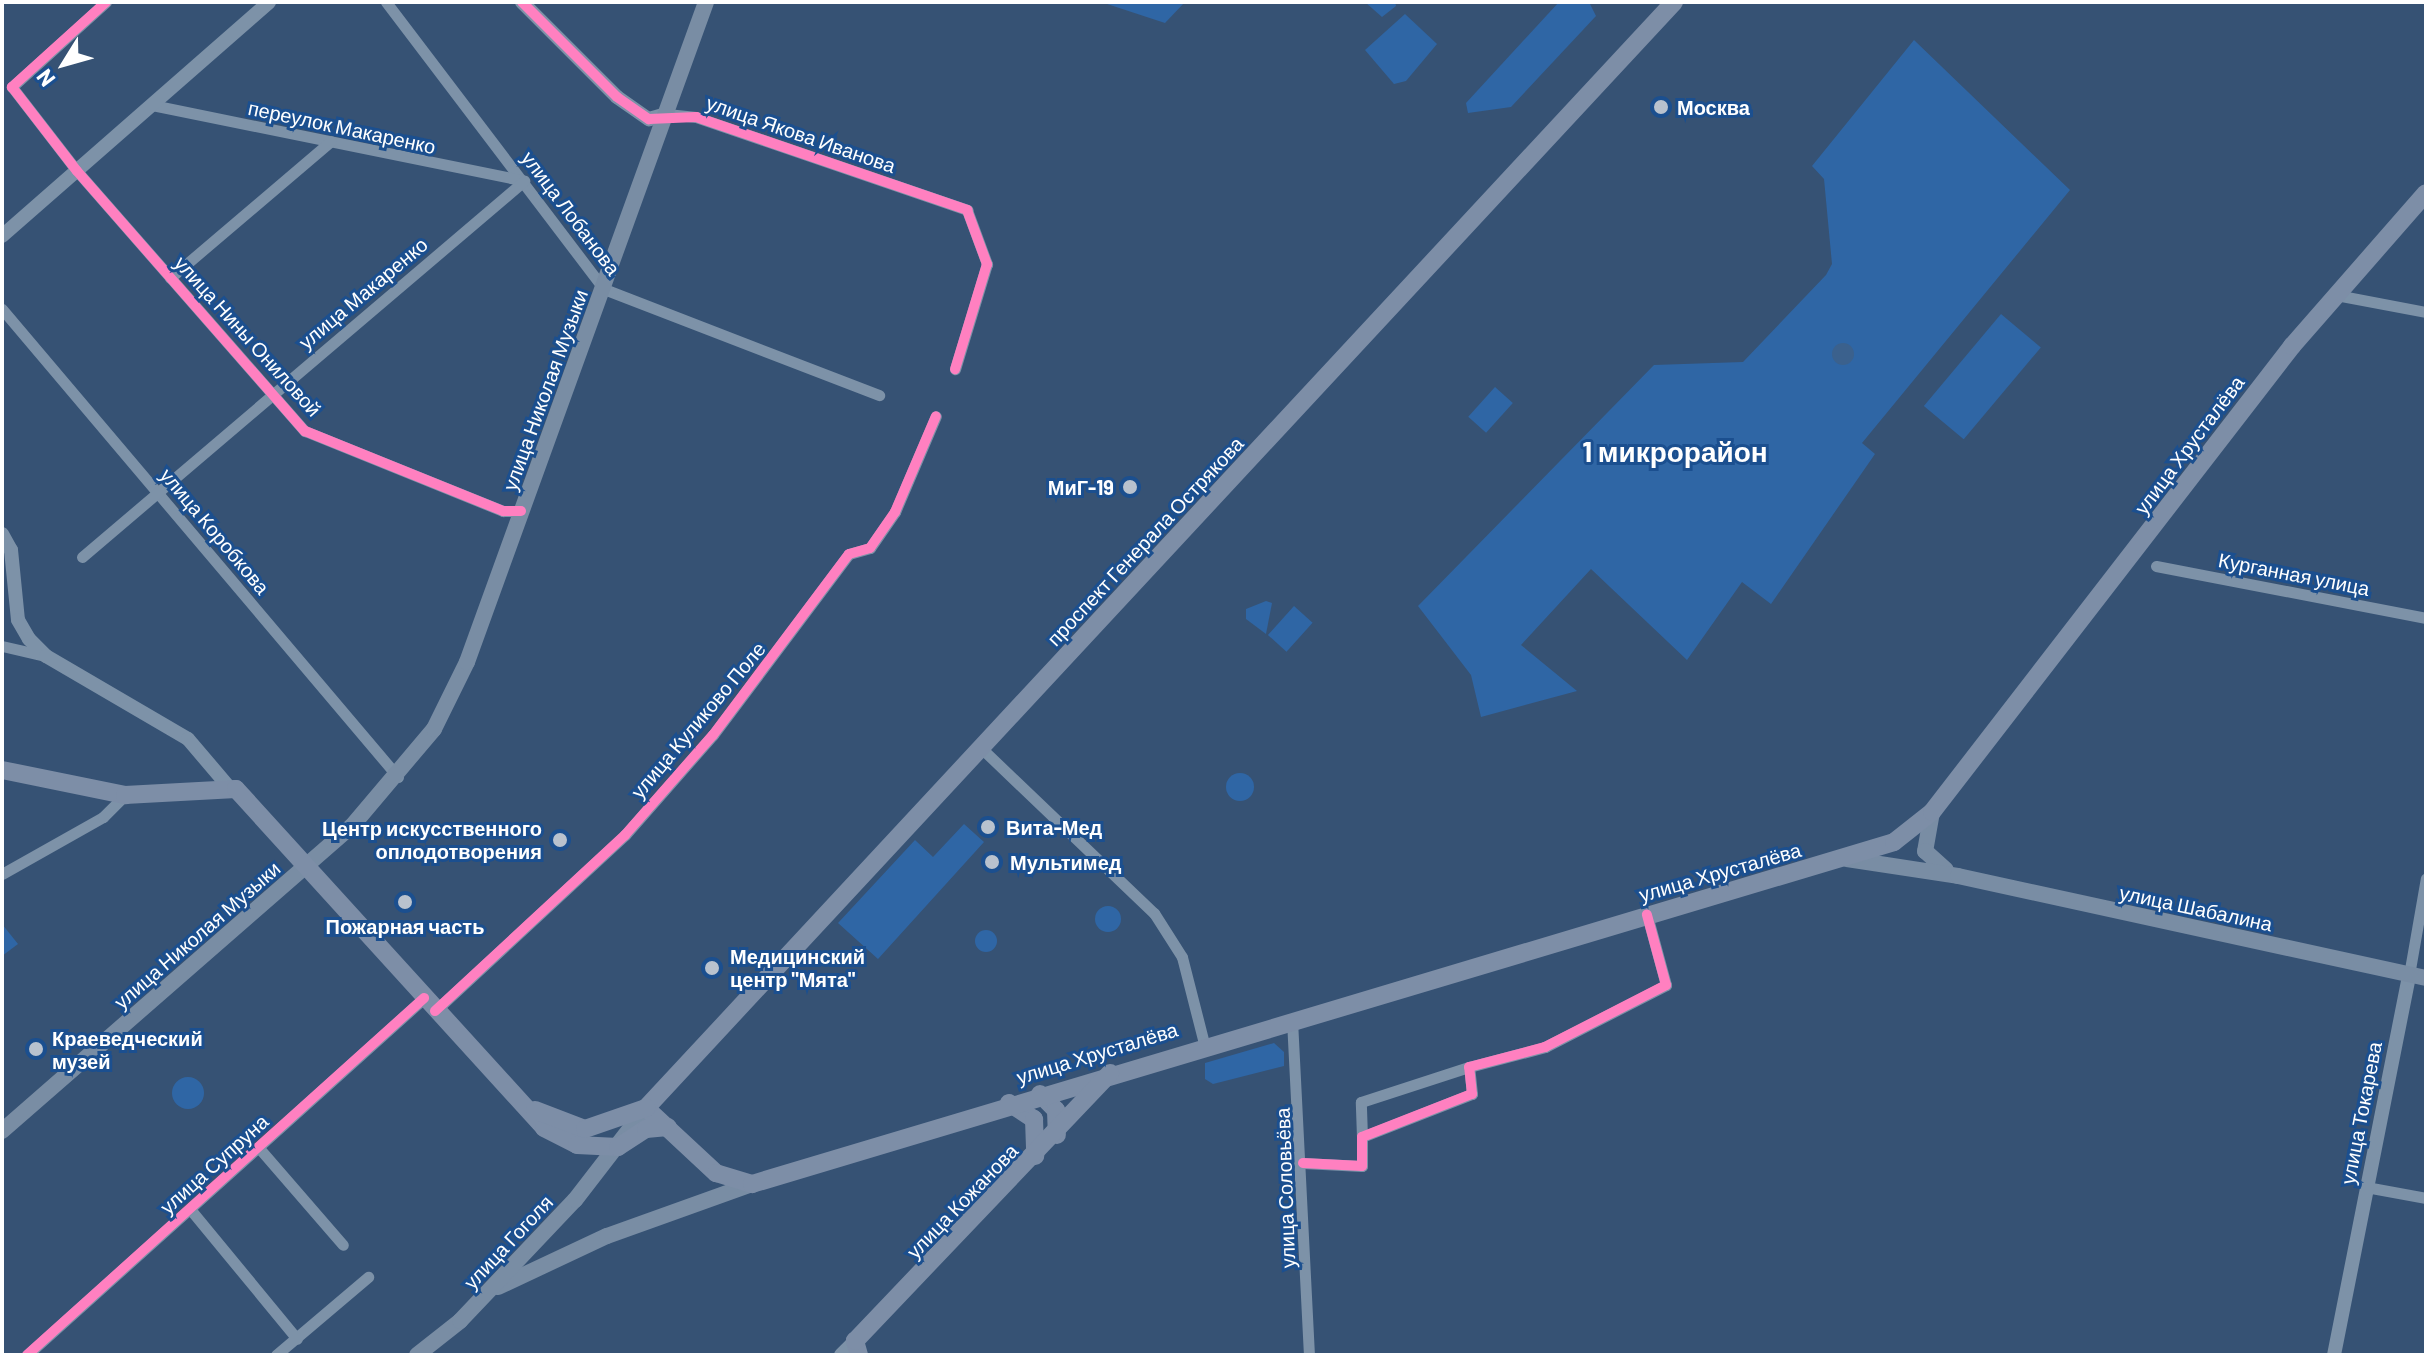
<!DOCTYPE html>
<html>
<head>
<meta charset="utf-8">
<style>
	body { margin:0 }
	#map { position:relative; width:2428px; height:1357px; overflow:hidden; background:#365274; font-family:Barlow,sans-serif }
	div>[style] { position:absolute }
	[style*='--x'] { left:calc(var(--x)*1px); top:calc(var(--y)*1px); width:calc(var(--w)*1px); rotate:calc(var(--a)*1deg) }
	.green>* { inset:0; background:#2f66a5; transform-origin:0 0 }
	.round { border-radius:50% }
	.water>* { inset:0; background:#3b618d }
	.minor>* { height:11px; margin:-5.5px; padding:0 5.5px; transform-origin:5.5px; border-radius:5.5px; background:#7d92a8 }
	.tertiary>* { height:14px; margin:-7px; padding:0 7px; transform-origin:7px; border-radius:7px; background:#7d92a8 }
	.secondary>* { height:16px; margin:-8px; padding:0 8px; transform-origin:8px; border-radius:8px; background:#798da4 }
	.primary>* { height:18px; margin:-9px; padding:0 9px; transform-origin:9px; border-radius:9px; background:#7d8ea7 }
	.cycleway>* { height:10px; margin:-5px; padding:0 5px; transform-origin:5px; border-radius:5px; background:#ff80c0 }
	.dots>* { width:22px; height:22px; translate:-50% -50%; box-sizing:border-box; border:4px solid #1b4f8f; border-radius:50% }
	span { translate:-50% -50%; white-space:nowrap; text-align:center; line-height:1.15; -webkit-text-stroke:6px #1b4f8f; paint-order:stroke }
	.poi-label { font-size:20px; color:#fff; font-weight:700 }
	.left { translate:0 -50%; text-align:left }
	.right { translate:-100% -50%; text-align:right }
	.street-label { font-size:20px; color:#fff }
	.district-label { font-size:28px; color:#fff; font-weight:700 }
	.frame { position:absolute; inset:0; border:4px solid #fff; pointer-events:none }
	.north { position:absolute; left:24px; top:24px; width:80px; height:80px; -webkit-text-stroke:6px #1b4f8f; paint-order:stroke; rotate:233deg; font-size:22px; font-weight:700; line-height:32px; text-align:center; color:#fff }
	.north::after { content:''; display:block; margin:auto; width:28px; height:36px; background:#fff; clip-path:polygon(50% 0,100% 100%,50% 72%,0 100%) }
</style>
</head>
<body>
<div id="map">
	<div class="green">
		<div style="clip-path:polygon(1101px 2px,1185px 2px,1165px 23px)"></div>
		<div style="clip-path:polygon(1365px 2px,1395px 2px,1396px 6px,1382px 17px)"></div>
		<div style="clip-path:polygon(1559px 2px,1589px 2px,1596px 16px,1511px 107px,1468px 113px,1466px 103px)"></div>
		<div style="clip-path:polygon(1405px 14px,1437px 44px,1406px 81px,1394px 84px,1365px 50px)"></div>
		<div style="clip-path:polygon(1914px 40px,2070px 190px,1862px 443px,1875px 454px,1771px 604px,1742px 582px,1687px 660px,1591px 569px,1521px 645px,1577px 691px,1481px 717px,1471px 675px,1418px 606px,1654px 365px,1743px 362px,1826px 275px,1832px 264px,1824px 179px,1812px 166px)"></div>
		<div style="left:2001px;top:314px;width:52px;height:120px;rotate:40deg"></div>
		<div style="left:1495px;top:387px;width:24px;height:40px;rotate:42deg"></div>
		<div style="clip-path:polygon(1266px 601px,1272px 603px,1266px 634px,1246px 619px,1246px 609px)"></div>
		<div style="left:1294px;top:606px;width:25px;height:39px;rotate:42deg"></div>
		<div class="round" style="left:1226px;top:773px;width:28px;height:28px"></div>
		<div style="clip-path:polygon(964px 824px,984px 842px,878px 959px,838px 923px,915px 840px,933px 857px)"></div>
		<div class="round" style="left:1095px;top:906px;width:26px;height:26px"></div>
		<div style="clip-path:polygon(2px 924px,18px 944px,2px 956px)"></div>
		<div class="round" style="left:975px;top:930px;width:22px;height:22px"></div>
		<div style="clip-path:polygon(1274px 1043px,1284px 1052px,1284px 1066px,1213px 1084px,1205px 1079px,1205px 1063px)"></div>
		<div class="round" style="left:172px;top:1077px;width:32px;height:32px"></div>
	</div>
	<div class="water">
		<div class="round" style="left:1832px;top:343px;width:22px;height:22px"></div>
	</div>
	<div class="minor">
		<div style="--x:106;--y:2;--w:127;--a:137.9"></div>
		<div style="--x:12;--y:87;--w:106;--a:52.3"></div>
		<div style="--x:77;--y:171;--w:346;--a:48.8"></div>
		<div style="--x:305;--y:431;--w:214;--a:22"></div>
		<div style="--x:503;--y:511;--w:18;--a:0"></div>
		<div style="--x:386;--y:2;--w:360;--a:52.8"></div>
		<div style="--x:604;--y:289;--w:295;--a:21.1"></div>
		<div style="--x:152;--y:105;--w:380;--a:11.5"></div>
		<div style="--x:667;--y:114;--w:29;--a:6"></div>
		<div style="--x:696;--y:117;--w:287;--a:18.9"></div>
		<div style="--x:967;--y:210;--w:58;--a:69.7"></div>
		<div style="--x:987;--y:264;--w:110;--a:106.9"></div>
		<div style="--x:170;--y:278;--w:211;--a:-40.4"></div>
		<div style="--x:2336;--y:295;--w:92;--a:10.7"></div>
		<div style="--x:2;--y:309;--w:613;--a:49.76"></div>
		<div style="--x:82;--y:557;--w:580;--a:-40.39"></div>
		<div style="--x:2156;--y:566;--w:275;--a:10.9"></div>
		<div style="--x:2;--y:646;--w:44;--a:13.1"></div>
		<div style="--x:979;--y:746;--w:242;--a:43.7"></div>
		<div style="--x:1154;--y:913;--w:52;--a:57.5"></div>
		<div style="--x:1182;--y:957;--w:89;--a:75.7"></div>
		<div style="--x:2;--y:874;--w:116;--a:-29.4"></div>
		<div style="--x:103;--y:817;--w:31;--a:-45"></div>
		<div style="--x:2409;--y:975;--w:98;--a:-80.1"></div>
		<div style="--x:435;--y:1011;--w:259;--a:-42.8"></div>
		<div style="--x:625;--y:835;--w:133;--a:-48.7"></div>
		<div style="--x:713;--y:735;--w:226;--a:-53.1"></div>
		<div style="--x:849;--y:554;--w:22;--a:-16"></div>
		<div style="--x:870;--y:548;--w:44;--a:-55.2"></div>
		<div style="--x:895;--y:512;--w:104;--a:-66.9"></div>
		<div style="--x:1292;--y:1020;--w:335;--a:87.1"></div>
		<div style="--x:1362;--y:1137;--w:35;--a:-92"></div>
		<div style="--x:1361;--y:1102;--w:114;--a:-18"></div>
		<div style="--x:259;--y:1148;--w:128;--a:49.1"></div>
		<div style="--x:1303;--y:1163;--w:59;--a:2.9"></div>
		<div style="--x:1362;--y:1166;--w:29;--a:-90"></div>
		<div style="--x:1362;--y:1137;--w:118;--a:-21.4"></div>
		<div style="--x:1472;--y:1094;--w:27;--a:-96"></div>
		<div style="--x:1469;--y:1067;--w:79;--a:-14.7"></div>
		<div style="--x:1545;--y:1047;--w:136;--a:-27.1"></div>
		<div style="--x:1666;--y:985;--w:73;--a:-105.2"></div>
		<div style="--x:2366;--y:1187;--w:61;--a:10.4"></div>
		<div style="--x:190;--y:1209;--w:168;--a:50.5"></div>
		<div style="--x:27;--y:1355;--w:534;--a:-41.96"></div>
		<div style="--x:276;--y:1355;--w:121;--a:-40.3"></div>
	</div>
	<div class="tertiary">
		<div style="--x:522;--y:2;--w:134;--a:45"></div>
		<div style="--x:617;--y:97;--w:39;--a:35"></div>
		<div style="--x:649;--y:119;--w:19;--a:-16"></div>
		<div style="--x:2;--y:236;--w:355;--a:-41.2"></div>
		<div style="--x:2;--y:534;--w:18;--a:61"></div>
		<div style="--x:11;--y:550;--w:70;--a:84.3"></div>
		<div style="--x:18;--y:620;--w:22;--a:60"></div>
		<div style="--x:29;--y:639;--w:24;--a:45"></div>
		<div style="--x:46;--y:656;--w:164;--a:30.3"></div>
		<div style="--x:188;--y:739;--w:62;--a:49.6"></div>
		<div style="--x:841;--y:1355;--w:20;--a:-45"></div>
		<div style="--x:2334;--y:1355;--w:387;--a:-78.8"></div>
	</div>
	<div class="secondary">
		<div style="--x:1932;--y:812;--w:40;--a:100"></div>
		<div style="--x:1925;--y:851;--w:28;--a:42"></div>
		<div style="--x:1847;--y:859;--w:112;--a:8.7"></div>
		<div style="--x:1958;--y:876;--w:479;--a:12.3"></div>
		<div style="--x:2;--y:1131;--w:464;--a:-41.1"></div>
		<div style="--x:352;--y:826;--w:127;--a:-49.8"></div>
		<div style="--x:434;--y:729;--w:75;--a:-63.8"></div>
		<div style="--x:467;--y:662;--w:702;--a:-70.09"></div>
		<div style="--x:498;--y:1287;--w:120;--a:-25.1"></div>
		<div style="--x:607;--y:1236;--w:154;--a:-19.7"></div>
		<div style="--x:417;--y:1355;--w:55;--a:-38.3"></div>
		<div style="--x:460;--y:1321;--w:167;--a:-46.5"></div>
		<div style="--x:575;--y:1200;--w:116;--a:-52.3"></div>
	</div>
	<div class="primary">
		<div style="--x:2;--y:770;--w:126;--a:11.5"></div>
		<div style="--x:125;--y:795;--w:111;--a:-3.1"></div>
		<div style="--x:236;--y:789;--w:458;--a:47.7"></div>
		<div style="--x:544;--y:1128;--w:37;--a:27"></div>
		<div style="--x:577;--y:1145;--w:41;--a:2.8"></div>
		<div style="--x:618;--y:1147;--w:33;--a:-33"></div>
		<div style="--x:646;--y:1129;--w:22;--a:-5"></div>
		<div style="--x:1040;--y:1094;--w:23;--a:45"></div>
		<div style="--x:1056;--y:1110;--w:25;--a:88"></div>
		<div style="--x:1009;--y:1103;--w:30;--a:33"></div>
		<div style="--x:1034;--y:1119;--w:37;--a:88"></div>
		<div style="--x:646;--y:1108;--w:96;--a:42.9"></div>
		<div style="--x:716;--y:1173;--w:38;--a:17"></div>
		<div style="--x:752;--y:1184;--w:1192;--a:-16.67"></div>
		<div style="--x:1894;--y:842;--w:48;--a:-38.3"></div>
		<div style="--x:1932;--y:812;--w:589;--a:-52.31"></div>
		<div style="--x:2292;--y:346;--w:203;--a:-48.8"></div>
		<div style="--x:646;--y:1108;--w:1510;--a:-47.09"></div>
		<div style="--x:535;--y:1110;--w:53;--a:20.8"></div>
		<div style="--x:585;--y:1129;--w:65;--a:-19"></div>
		<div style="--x:859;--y:1355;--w:15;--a:-106"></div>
		<div style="--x:855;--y:1341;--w:370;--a:-46.4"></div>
	</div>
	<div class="cycleway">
		<div style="--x:106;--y:2;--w:127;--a:137.9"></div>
		<div style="--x:12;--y:87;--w:106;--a:52.3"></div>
		<div style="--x:77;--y:171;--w:346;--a:48.8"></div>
		<div style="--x:305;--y:431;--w:214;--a:22"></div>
		<div style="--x:503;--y:511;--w:18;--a:0"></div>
		<div style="--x:522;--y:2;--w:134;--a:45"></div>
		<div style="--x:617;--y:97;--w:39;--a:35"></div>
		<div style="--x:649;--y:119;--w:47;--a:-2.4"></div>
		<div style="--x:696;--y:117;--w:287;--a:18.9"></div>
		<div style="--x:967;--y:210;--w:58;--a:69.7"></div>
		<div style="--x:987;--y:264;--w:110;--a:106.9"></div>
		<div style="--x:435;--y:1011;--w:259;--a:-42.8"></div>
		<div style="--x:625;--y:835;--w:133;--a:-48.7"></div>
		<div style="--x:713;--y:735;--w:226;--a:-53.1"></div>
		<div style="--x:849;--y:554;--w:22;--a:-16"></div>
		<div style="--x:870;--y:548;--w:44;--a:-55.2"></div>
		<div style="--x:895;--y:512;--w:104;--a:-66.9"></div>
		<div style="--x:1303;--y:1163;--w:59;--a:2.9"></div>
		<div style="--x:1362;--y:1166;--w:29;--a:-90"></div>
		<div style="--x:1362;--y:1137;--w:118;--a:-21.4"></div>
		<div style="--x:1472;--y:1094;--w:27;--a:-96"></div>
		<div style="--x:1469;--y:1067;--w:79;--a:-14.7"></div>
		<div style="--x:1545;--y:1047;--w:136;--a:-27.1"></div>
		<div style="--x:1666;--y:985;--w:73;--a:-105.2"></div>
		<div style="--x:27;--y:1355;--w:534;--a:-41.96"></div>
	</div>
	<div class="dots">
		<div style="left:1661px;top:107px;background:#b9c2ce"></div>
		<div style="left:1130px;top:487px;background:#b9c2ce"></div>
		<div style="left:988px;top:827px;background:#b9c2ce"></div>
		<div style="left:560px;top:840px;background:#b9c2ce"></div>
		<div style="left:992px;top:862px;background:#b9c2ce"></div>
		<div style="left:405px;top:902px;background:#b9c2ce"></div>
		<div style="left:712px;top:968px;background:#b9c2ce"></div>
		<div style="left:36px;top:1049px;background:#b9c2ce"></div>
	</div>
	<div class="poi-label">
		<span class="left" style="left:1677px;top:107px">Москва</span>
		<span class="right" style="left:1114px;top:487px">МиГ-19</span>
		<span class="left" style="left:1006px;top:827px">Вита-Мед</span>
		<span class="right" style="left:542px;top:840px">Центр искусственного<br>оплодотворения</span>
		<span class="left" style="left:1010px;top:862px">Мультимед</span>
		<span style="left:405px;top:926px">Пожарная часть</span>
		<span class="left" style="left:730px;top:968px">Медицинский<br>центр "Мята"</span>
		<span class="left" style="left:52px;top:1050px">Краеведческий<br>музей</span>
	</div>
	<div class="street-label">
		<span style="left:342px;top:127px;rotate:12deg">переулок Макаренко</span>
		<span style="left:801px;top:134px;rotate:19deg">улица Якова Иванова</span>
		<span style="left:571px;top:213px;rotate:53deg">улица Лобанова</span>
		<span style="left:363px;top:293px;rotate:-40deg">улица Макаренко</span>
		<span style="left:248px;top:336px;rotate:48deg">улица Нины Ониловой</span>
		<span style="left:545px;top:390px;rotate:-70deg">улица Николая Музыки</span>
		<span style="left:2189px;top:445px;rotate:-53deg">улица Хрусталёва</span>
		<span style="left:215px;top:531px;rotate:50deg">улица Коробкова</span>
		<span style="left:1145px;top:541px;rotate:-47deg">проспект Генерала Острякова</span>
		<span style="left:2294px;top:574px;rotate:11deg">Курганная улица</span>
		<span style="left:698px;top:720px;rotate:-50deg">улица Куликово Поле</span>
		<span style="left:1720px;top:872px;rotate:-16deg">улица Хрусталёва</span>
		<span style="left:2196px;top:908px;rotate:12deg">улица Шабалина</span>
		<span style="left:197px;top:935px;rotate:-41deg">улица Николая Музыки</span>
		<span style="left:1097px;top:1053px;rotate:-17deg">улица Хрусталёва</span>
		<span style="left:2361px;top:1113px;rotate:-79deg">улица Токарева</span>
		<span style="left:214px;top:1164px;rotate:-42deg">улица Супруна</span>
		<span style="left:1285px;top:1188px;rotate:-92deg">улица Соловьёва</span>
		<span style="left:962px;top:1201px;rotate:-46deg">улица Кожанова</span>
		<span style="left:508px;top:1242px;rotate:-47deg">улица Гоголя</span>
	</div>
	<div class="district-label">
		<span style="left:1675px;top:451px">1 микрорайон</span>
	</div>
	<div class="frame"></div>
	<div class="north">N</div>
</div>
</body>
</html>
